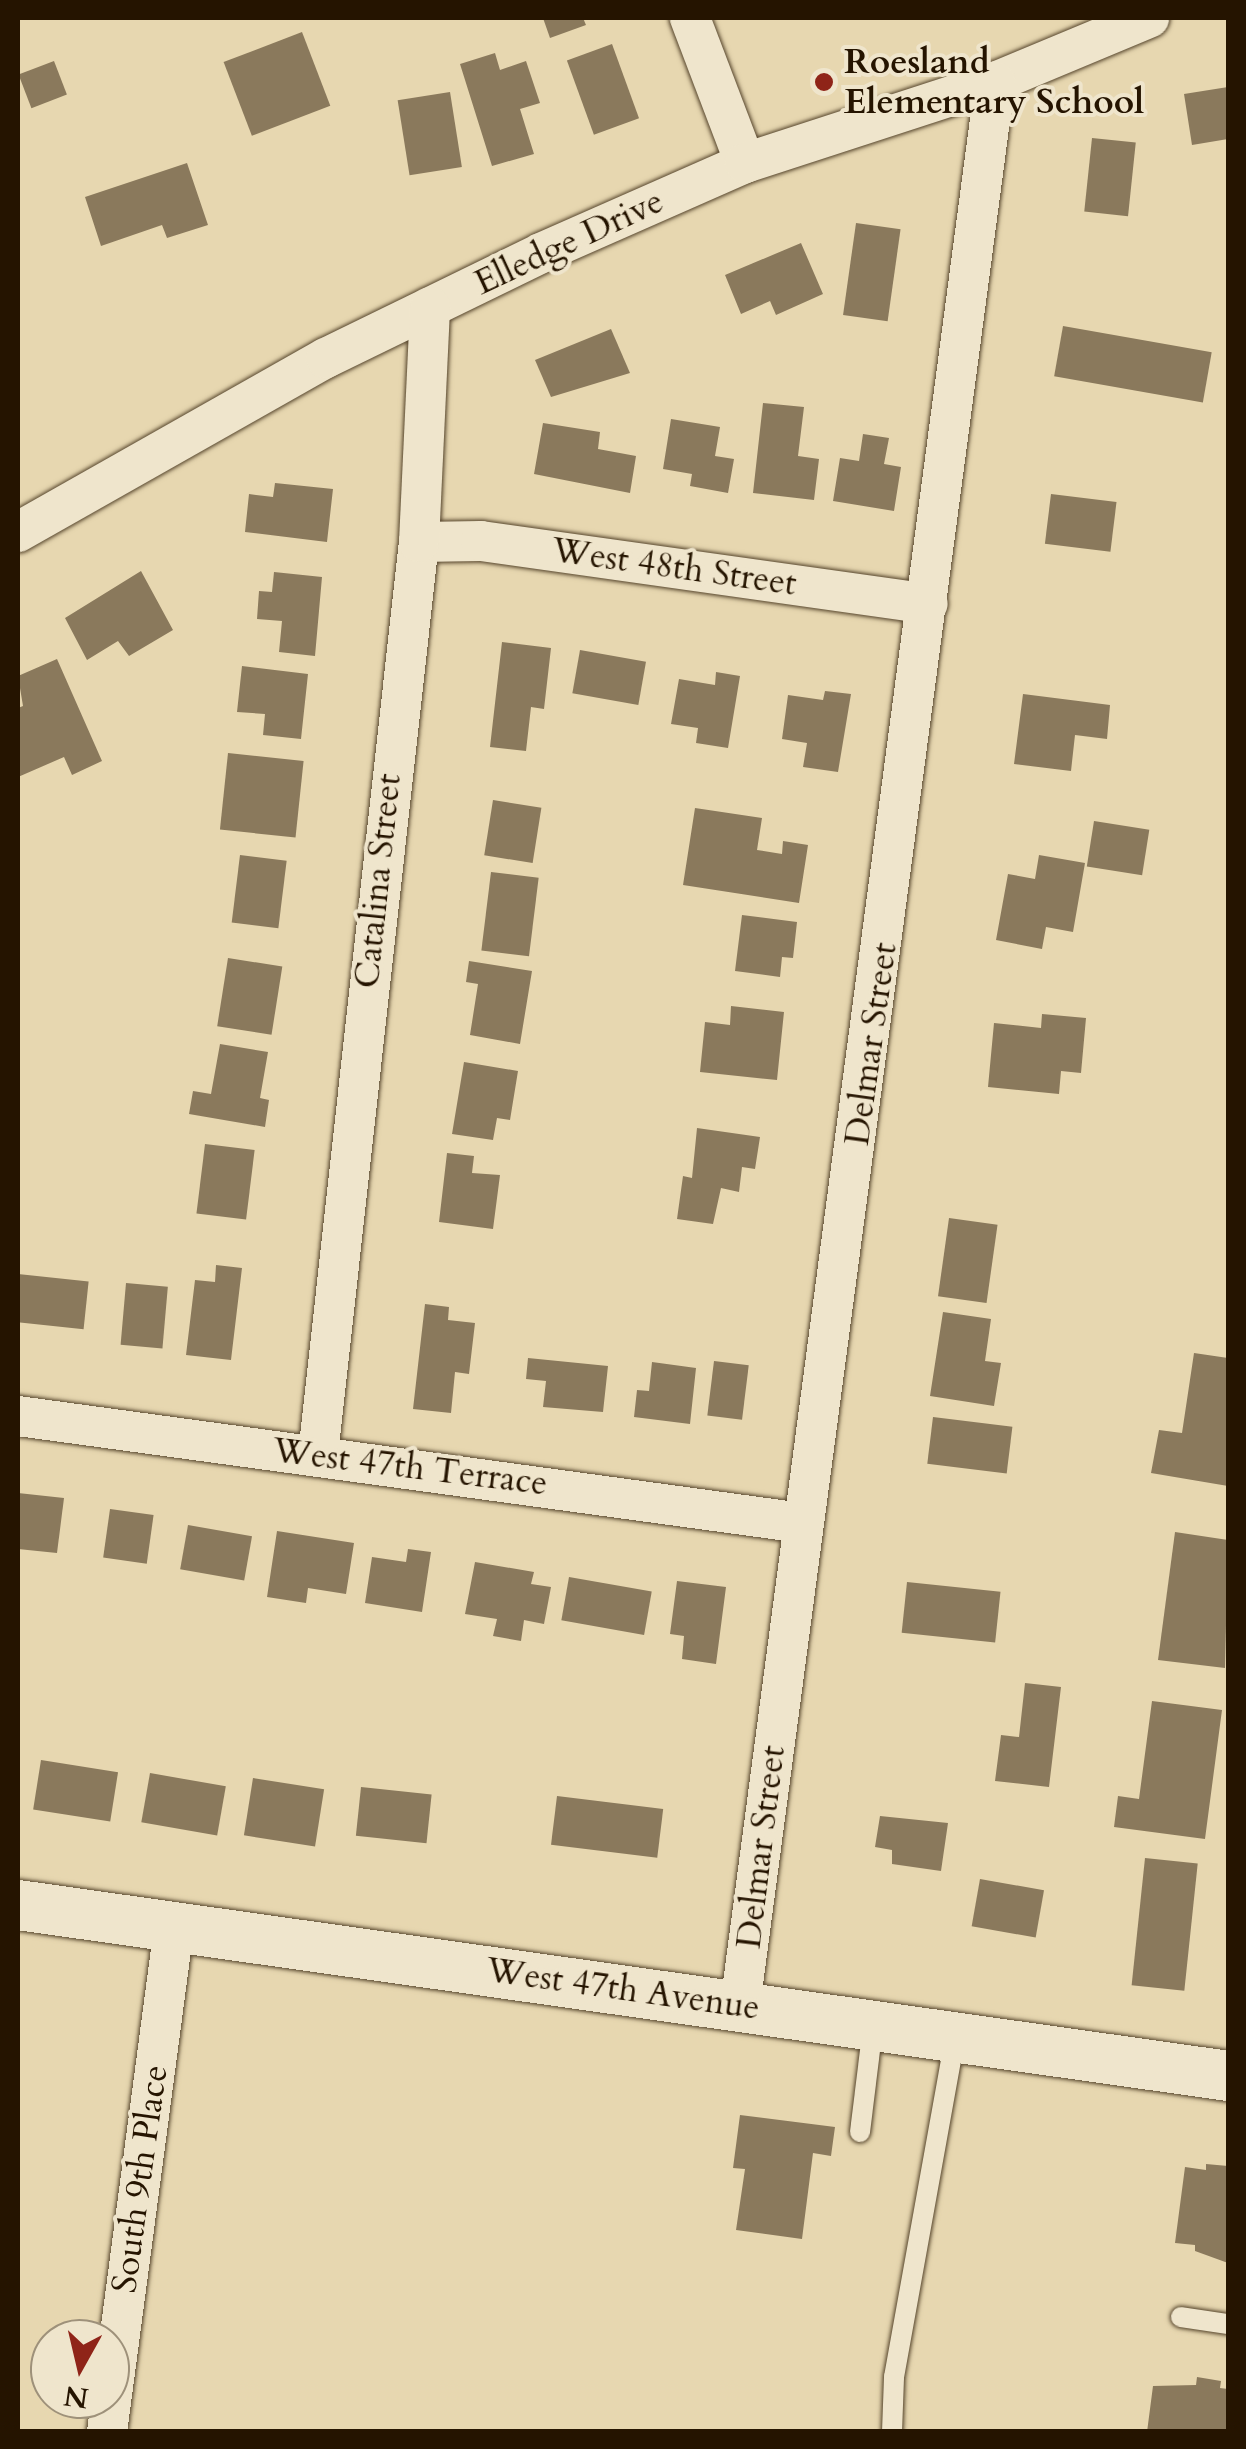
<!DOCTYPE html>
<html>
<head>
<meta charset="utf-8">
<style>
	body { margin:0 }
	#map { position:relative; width:1246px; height:2449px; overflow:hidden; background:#e7d7b0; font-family:Cardo,serif }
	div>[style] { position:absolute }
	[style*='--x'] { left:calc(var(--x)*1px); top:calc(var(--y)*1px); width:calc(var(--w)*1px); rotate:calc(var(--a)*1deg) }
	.building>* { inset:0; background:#8a795c; transform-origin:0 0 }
	.roads { filter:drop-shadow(0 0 2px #56452c) drop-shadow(0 0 2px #56452c) }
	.service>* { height:20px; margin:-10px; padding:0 10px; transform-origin:10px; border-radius:10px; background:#efe5cc }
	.minor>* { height:40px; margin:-20px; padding:0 20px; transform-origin:20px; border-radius:20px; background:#efe5cc }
	.tertiary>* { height:50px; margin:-25px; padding:0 25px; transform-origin:25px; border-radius:25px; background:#efe5cc }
	.dots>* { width:28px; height:28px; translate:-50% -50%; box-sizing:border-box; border:5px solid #efe5cc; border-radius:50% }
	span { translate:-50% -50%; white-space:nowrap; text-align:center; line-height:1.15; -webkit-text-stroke:8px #efe5cc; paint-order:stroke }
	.poi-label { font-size:35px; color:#251400; font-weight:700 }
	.left { translate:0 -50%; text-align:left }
	.street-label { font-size:35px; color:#251400 }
	.frame { position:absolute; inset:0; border:20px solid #251400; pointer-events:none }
	.north { position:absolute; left:30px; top:2319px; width:100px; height:100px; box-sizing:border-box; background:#efe5cc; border:2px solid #9e917a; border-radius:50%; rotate:188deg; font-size:28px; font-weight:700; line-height:40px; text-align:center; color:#251400 }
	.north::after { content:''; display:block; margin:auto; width:35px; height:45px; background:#8f2418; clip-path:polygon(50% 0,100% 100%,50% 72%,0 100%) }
</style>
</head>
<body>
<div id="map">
	<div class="building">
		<div style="clip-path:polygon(543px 18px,583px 18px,586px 25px,550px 38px)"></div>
		<div style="left:302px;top:32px;width:79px;height:84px;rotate:69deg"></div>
		<div style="left:612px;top:44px;width:79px;height:48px;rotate:70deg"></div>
		<div style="clip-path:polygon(495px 53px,500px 70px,526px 61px,540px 103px,520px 109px,534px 154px,492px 166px,460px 64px)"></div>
		<div style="left:54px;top:61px;width:36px;height:38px;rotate:69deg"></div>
		<div style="clip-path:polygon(1228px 87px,1228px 139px,1192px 145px,1184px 94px)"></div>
		<div style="left:450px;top:92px;width:76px;height:53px;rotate:81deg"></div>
		<div style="left:1092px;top:138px;width:44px;height:74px;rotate:6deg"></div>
		<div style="clip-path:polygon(187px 163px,208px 225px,167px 238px,162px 225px,101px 246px,85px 197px)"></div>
		<div style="left:856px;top:223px;width:45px;height:93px;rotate:8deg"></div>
		<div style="clip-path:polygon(801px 243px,823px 294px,776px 315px,770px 301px,741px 314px,725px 275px)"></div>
		<div style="left:1063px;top:326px;width:151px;height:51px;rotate:10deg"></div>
		<div style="clip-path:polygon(611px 329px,630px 373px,551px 397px,535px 360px)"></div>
		<div style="clip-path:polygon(763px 403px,804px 407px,798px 456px,819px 459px,814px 500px,753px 493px)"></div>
		<div style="clip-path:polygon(671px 419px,720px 427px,715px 456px,734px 459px,728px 493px,690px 486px,692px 474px,663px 469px)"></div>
		<div style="clip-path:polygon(543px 423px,600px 432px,598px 449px,636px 456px,630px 493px,534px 474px)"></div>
		<div style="clip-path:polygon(863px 434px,889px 438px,884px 464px,901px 467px,894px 511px,833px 501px,840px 458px,859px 461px)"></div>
		<div style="clip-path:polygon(275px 483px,333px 489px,327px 542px,245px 532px,249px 494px,273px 497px)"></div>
		<div style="left:1051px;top:494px;width:66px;height:50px;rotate:7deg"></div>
		<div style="clip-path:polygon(141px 571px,173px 630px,129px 656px,118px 641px,87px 660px,65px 618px)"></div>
		<div style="clip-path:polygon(274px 572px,322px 577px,315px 656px,279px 652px,282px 621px,257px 619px,259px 591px,272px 592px)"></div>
		<div style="clip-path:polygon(502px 642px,551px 648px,544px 709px,531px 707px,526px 751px,490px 747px)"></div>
		<div style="left:580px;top:650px;width:67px;height:44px;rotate:10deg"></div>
		<div style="clip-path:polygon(57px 659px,102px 761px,72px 775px,64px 757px,18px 777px,18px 708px,23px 706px,18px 676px)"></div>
		<div style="clip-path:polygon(242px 666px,308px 674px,301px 739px,263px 735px,265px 714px,237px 712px)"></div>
		<div style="clip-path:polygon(716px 672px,740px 676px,728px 748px,696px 743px,698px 728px,671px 724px,679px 679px,715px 685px)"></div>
		<div style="clip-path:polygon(825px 691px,851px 694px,838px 772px,803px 767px,807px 743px,782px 739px,788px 695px,823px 700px)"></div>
		<div style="clip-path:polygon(1023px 694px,1110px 705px,1107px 739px,1075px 735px,1071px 771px,1014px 764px)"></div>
		<div style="left:228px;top:753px;width:76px;height:77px;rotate:6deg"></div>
		<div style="left:493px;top:800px;width:49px;height:56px;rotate:9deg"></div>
		<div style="clip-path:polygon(695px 808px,762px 818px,757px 850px,782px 854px,783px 841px,808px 845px,799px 903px,683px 885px)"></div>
		<div style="left:1094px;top:821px;width:56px;height:46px;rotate:9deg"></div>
		<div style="left:240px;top:855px;width:47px;height:68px;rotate:7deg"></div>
		<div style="clip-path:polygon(1039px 855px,1085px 863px,1073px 932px,1046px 927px,1042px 949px,996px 940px,1008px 874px,1035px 879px)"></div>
		<div style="left:491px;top:872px;width:48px;height:79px;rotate:7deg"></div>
		<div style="clip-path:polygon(742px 915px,797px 922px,793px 958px,782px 957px,780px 977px,735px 971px)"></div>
		<div style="left:228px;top:958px;width:55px;height:69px;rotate:9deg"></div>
		<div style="clip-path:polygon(469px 961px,532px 971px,520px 1044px,470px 1035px,478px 984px,466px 982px)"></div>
		<div style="clip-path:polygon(731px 1006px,784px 1012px,777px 1080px,700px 1072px,705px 1022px,730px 1025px)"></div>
		<div style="clip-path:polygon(1042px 1014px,1086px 1018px,1081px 1073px,1061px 1071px,1059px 1094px,988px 1087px,994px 1023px,1041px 1028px)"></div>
		<div style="clip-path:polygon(220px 1044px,268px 1052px,260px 1098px,269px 1100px,265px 1127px,189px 1114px,193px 1091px,211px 1094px)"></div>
		<div style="clip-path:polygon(464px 1062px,518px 1071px,510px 1120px,497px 1118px,493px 1140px,452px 1134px)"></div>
		<div style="clip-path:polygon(697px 1128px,760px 1137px,755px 1169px,742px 1167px,739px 1192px,721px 1188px,713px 1224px,677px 1219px,683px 1176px,692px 1178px)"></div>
		<div style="left:205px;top:1144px;width:50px;height:70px;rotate:7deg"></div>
		<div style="clip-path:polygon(447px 1153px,474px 1156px,472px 1173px,500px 1175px,493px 1229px,439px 1222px)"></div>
		<div style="left:949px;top:1218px;width:49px;height:79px;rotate:8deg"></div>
		<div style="clip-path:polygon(216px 1265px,242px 1268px,231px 1360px,186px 1355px,195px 1280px,215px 1282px)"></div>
		<div style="left:18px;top:1274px;width:71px;height:48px;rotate:6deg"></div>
		<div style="left:126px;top:1283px;width:42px;height:62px;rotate:5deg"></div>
		<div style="clip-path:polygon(425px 1304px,449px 1307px,448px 1320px,475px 1323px,469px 1374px,455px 1372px,451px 1413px,413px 1409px)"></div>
		<div style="clip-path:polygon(943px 1312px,991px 1319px,985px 1361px,1001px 1363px,994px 1406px,930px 1396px)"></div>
		<div style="clip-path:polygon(1194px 1353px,1228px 1358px,1228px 1486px,1151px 1473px,1159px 1430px,1182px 1433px)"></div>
		<div style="clip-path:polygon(528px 1358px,608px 1366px,603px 1412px,543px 1407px,546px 1381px,526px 1379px)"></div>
		<div style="left:714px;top:1361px;width:35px;height:55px;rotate:7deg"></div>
		<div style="clip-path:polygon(652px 1362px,696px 1368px,690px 1424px,634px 1417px,637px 1390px,649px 1391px)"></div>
		<div style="left:933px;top:1417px;width:80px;height:47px;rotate:7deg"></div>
		<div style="clip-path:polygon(18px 1493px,64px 1498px,57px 1553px,18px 1549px)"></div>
		<div style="left:110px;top:1509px;width:44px;height:49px;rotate:8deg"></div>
		<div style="left:188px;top:1525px;width:65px;height:45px;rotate:10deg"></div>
		<div style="clip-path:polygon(277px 1531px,354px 1543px,346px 1594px,308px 1588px,306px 1603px,267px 1597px)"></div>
		<div style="clip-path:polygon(1175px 1532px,1228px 1540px,1225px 1668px,1158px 1660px)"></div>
		<div style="clip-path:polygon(408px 1549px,431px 1552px,422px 1612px,365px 1603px,372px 1557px,406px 1562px)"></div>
		<div style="clip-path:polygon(475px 1562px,534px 1572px,531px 1584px,551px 1587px,544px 1624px,524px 1620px,521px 1641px,493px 1636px,497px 1619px,465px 1614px)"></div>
		<div style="left:569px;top:1577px;width:84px;height:44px;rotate:10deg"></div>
		<div style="clip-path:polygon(677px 1581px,726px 1587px,716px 1664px,682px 1659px,684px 1636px,670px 1634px)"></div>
		<div style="left:907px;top:1582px;width:94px;height:51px;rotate:6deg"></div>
		<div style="clip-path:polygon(1025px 1683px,1061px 1687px,1049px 1787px,995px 1781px,1001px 1735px,1019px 1737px)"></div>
		<div style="clip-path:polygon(1152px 1701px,1222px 1710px,1205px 1839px,1114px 1827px,1118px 1796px,1139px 1799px)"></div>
		<div style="left:41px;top:1760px;width:78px;height:50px;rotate:9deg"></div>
		<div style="left:150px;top:1773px;width:77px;height:50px;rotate:10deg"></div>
		<div style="left:253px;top:1778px;width:72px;height:58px;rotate:9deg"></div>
		<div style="left:361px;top:1787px;width:71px;height:49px;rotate:6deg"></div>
		<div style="left:557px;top:1796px;width:107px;height:49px;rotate:7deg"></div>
		<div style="clip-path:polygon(880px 1816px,948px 1823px,941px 1871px,892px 1864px,892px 1850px,875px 1847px)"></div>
		<div style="left:1145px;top:1858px;width:53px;height:128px;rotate:6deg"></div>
		<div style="left:980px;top:1879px;width:65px;height:48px;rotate:10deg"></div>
		<div style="clip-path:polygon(740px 2115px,835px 2127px,831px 2156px,813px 2153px,802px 2239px,736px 2230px,745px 2169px,733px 2168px)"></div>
		<div style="clip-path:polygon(1206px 2164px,1228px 2166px,1228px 2263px,1195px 2251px,1195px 2245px,1175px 2243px,1185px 2167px,1206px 2170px)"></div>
		<div style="clip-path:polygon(1197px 2377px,1221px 2381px,1220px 2388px,1228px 2389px,1228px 2432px,1147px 2432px,1153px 2386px,1196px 2385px)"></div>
	</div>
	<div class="roads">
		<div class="service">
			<div style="--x:860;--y:2132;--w:107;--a:-83"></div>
			<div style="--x:1181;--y:2317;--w:48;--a:8.5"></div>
			<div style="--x:892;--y:2432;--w:55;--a:-87.9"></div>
			<div style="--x:894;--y:2377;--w:344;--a:-79.8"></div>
		</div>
		<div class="minor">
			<div style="--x:690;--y:18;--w:155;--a:69.2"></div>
			<div style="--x:18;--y:532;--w:354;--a:-29.5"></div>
			<div style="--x:326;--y:358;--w:239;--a:-26"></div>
			<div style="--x:541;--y:253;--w:223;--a:-23.8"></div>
			<div style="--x:745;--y:163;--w:263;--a:-18"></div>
			<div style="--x:995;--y:82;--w:167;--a:-22.6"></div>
			<div style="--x:419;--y:542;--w:62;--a:-0.9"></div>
			<div style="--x:481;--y:541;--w:451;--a:8"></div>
			<div style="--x:18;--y:1416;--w:791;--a:7.77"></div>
			<div style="--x:318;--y:1455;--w:919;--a:-83.69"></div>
			<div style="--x:419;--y:542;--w:235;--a:-87.3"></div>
			<div style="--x:740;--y:2006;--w:1941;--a:-82.45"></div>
			<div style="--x:107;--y:2432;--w:509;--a:-82.44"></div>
		</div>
		<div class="tertiary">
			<div style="--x:18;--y:1905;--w:1222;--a:8.04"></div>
		</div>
	</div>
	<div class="dots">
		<div style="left:824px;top:82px;background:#8f2418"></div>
	</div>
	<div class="poi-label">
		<span class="left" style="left:844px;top:82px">Roesland<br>Elementary School</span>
	</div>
	<div class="street-label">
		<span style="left:569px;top:242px;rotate:-25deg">Elledge Drive</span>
		<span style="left:674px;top:567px;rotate:8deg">West 48th Street</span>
		<span style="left:378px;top:881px;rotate:-84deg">Catalina Street</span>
		<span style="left:871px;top:1044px;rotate:-82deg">Delmar Street</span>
		<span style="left:410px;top:1467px;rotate:7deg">West 47th Terrace</span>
		<span style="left:761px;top:1847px;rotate:-83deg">Delmar Street</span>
		<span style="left:623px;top:1989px;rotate:8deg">West 47th Avenue</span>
		<span style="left:140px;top:2179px;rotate:-82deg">South 9th Place</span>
	</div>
	<div class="frame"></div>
	<div class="north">N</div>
</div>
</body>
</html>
